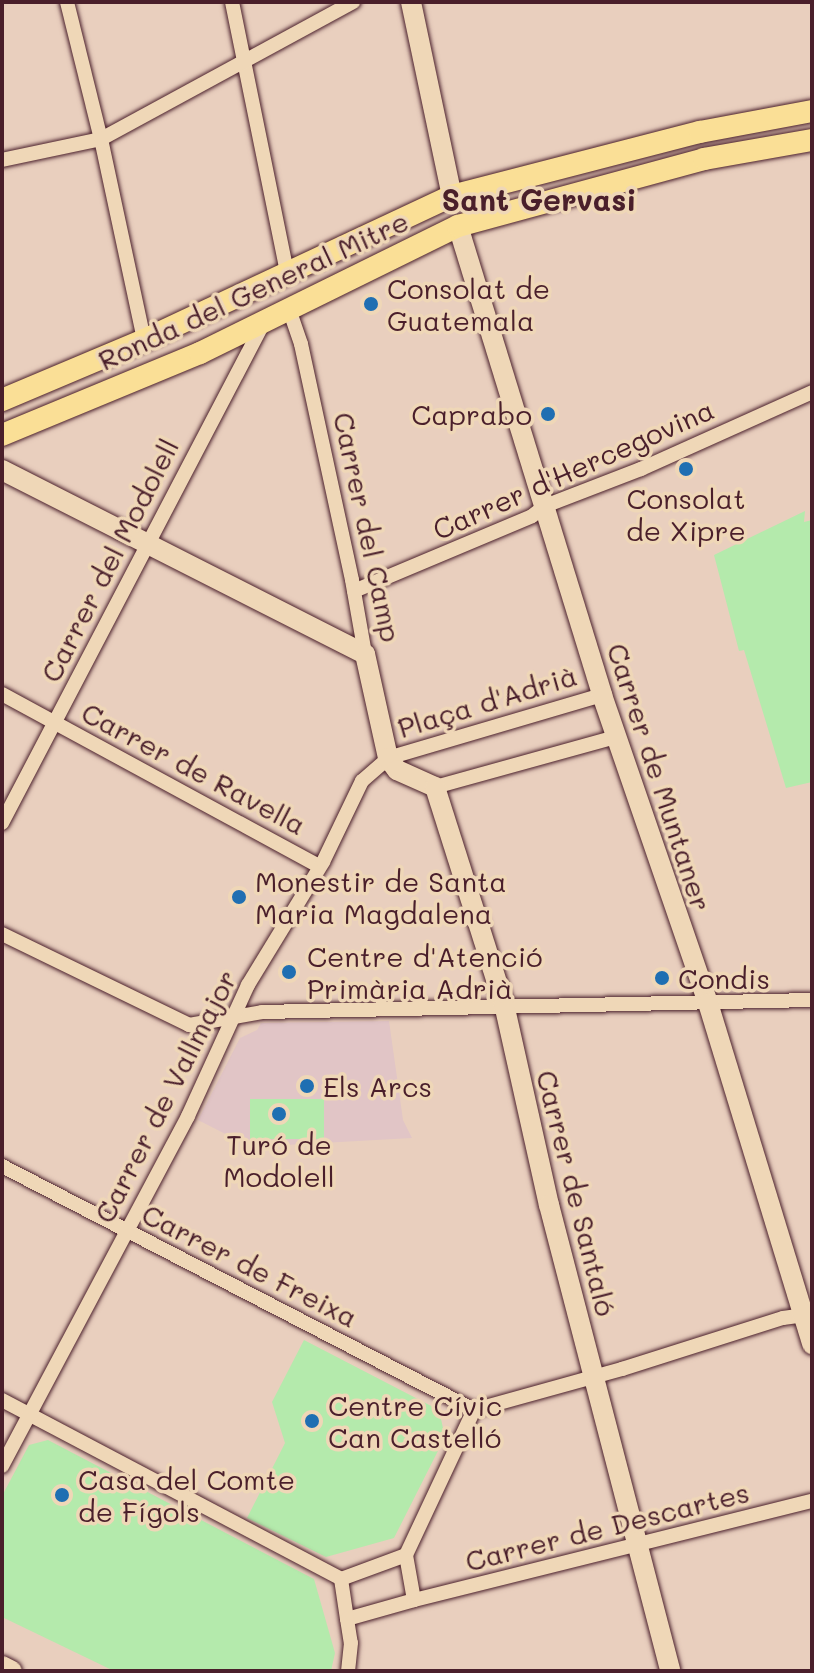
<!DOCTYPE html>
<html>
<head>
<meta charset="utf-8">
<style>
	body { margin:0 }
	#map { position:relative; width:814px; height:1673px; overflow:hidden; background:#e9cfbe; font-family:Mali,sans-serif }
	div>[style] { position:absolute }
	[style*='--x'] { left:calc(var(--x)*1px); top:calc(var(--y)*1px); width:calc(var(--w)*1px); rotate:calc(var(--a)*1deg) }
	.built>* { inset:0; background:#e1c5c6 }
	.green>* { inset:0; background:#b4eaac; transform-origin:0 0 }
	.roads { filter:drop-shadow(0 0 2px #4a1f2b) drop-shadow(0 0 2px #4a1f2b) }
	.street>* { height:14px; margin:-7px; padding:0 7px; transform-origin:7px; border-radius:7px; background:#efd7b7 }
	.secondary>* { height:20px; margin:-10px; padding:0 10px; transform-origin:10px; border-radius:10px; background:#efd7b7 }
	.primary>* { height:22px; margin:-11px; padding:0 11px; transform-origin:11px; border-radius:11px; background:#fadf96 }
	.dots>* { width:22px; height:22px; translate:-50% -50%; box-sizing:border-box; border:4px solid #efd7b7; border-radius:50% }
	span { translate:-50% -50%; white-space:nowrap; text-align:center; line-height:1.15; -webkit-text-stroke:7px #efd7b7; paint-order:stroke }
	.poi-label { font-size:28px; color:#4a1f2b }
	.left { translate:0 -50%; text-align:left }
	.right { translate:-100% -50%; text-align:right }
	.street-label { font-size:28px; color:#4a1f2b }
	.neighbourhood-label { font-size:30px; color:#4a1f2b; font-weight:700 }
	.frame { position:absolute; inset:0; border:4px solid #4a1f2b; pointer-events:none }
</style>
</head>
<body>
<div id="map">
	<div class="built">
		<div style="clip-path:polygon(389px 1021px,403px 1120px,412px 1138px,251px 1147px,198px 1120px,240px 1038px,257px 1030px,261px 1023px)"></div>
	</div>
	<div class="green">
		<div style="clip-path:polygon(805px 511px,804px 522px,812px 520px,812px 782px,786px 788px,744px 650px,739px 651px,714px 555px)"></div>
		<div style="left:250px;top:1099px;width:74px;height:40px"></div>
		<div style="clip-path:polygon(304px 1340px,439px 1410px,445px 1437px,394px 1538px,326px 1557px,247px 1518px,285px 1443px,272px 1402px)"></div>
		<div style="clip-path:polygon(48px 1440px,314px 1579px,335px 1653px,331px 1671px,114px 1671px,2px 1617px,2px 1496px,29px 1445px)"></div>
	</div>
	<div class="roads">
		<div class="street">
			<div style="--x:67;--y:2;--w:141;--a:76.1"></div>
			<div style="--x:101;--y:139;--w:206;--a:77.9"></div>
			<div style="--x:232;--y:2;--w:277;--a:78.5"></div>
			<div style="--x:2;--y:160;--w:101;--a:-12"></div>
			<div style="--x:101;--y:139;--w:287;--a:-28.5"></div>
			<div style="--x:289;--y:309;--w:37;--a:71"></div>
			<div style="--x:301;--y:344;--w:241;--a:77.8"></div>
			<div style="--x:352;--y:580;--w:75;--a:80"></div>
			<div style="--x:354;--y:591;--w:193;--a:-22.8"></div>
			<div style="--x:532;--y:516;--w:16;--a:-38"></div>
			<div style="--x:545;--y:506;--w:103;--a:-21.1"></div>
			<div style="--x:641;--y:469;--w:188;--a:-24.2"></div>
			<div style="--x:2;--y:694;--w:361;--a:28.5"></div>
			<div style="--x:435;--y:787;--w:187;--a:-15.5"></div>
			<div style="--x:2;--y:823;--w:563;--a:-62.39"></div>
			<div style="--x:2;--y:934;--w:208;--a:25.9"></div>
			<div style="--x:189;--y:1025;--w:74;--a:-10.1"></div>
			<div style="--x:262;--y:1012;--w:550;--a:-1.25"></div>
			<div style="--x:2;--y:1166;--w:531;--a:27.34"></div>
			<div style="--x:2;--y:1400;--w:383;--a:27.8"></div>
			<div style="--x:474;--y:1410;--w:154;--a:-15.5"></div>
			<div style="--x:622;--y:1369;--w:169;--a:-17.6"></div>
			<div style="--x:783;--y:1318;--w:29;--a:-8"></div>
			<div style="--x:2;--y:1466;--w:396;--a:-62"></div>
			<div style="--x:188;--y:1116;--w:144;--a:-65.4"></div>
			<div style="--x:248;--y:985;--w:144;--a:-58.6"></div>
			<div style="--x:323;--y:862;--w:90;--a:-64.3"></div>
			<div style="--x:362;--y:781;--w:35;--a:-41"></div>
			<div style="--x:388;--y:758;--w:223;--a:-16.4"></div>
			<div style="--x:406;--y:1555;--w:160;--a:-64.9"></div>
			<div style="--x:341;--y:1579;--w:40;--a:81.5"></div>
			<div style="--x:347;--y:1619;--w:70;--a:-15.8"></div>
			<div style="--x:414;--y:1600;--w:46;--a:-100.1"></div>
			<div style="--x:341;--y:1579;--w:69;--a:-20.3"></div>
			<div style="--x:414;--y:1600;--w:410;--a:-14"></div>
			<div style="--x:347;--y:1619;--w:24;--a:81"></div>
			<div style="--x:351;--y:1643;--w:28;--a:96"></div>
		</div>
		<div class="secondary">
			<div style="--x:411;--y:2;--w:198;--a:78.1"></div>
			<div style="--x:458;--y:226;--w:491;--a:72.9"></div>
			<div style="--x:602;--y:695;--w:326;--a:71"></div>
			<div style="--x:708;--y:1003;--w:357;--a:73"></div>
			<div style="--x:2;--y:470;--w:407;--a:26.9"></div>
			<div style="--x:365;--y:654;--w:107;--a:77.5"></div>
			<div style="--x:388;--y:758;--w:15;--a:53"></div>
			<div style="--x:397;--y:770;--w:42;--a:24.1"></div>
			<div style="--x:435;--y:787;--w:228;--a:72.4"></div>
			<div style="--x:504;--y:1004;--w:206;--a:77.4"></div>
			<div style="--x:549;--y:1205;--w:481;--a:75.4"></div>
			<div style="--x:2;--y:1666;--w:11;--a:27"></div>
		</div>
		<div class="primary">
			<div style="--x:2;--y:400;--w:154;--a:-22.9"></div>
			<div style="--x:144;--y:340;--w:340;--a:-25.1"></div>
			<div style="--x:452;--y:196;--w:256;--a:-14.5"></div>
			<div style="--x:700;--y:132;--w:114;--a:-10.6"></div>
			<div style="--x:2;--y:435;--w:214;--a:-22.5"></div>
			<div style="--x:200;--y:353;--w:288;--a:-26.2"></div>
			<div style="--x:458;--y:226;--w:255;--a:-15.2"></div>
			<div style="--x:704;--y:159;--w:110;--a:-10"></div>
		</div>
	</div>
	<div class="dots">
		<div style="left:371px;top:304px;background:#1f6fb2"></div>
		<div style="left:548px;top:414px;background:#1f6fb2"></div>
		<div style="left:686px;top:469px;background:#1f6fb2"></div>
		<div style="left:239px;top:897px;background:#1f6fb2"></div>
		<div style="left:289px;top:972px;background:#1f6fb2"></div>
		<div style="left:662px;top:978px;background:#1f6fb2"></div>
		<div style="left:307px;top:1086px;background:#1f6fb2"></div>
		<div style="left:279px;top:1114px;background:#1f6fb2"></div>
		<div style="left:312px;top:1421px;background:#1f6fb2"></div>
		<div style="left:62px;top:1495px;background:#1f6fb2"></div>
	</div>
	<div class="poi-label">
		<span class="left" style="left:387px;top:304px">Consolat de<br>Guatemala</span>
		<span class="right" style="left:532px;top:414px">Caprabo</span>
		<span style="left:686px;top:514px">Consolat<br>de Xipre</span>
		<span class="left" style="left:255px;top:897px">Monestir de Santa<br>Maria Magdalena</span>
		<span class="left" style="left:307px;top:972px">Centre d'Atenció<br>Primària Adrià</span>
		<span class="left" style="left:678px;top:978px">Condis</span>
		<span class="left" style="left:323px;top:1086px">Els Arcs</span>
		<span style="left:279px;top:1160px">Turó de<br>Modolell</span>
		<span class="left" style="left:328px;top:1421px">Centre Cívic<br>Can Castelló</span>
		<span class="left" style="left:78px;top:1495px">Casa del Comte<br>de Fígols</span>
	</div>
	<div class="street-label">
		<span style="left:253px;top:290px;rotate:-25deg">Ronda del General Mitre</span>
		<span style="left:573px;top:469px;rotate:-24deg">Carrer d'Hercegovina</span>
		<span style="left:368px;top:527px;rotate:78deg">Carrer del Camp</span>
		<span style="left:109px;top:560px;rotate:-63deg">Carrer del Modolell</span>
		<span style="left:487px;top:701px;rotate:-17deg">Plaça d'Adrià</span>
		<span style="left:194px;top:768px;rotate:28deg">Carrer de Ravella</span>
		<span style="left:660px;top:777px;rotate:72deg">Carrer de Muntaner</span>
		<span style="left:165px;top:1096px;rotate:-63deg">Carrer de Vallmajor</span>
		<span style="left:577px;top:1193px;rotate:76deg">Carrer de Santaló</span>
		<span style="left:250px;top:1265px;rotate:27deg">Carrer de Freixa</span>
		<span style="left:607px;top:1526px;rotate:-14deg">Carrer de Descartes</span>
	</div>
	<div class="neighbourhood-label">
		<span style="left:539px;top:199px">Sant Gervasi</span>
	</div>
	<div class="frame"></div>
</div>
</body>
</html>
